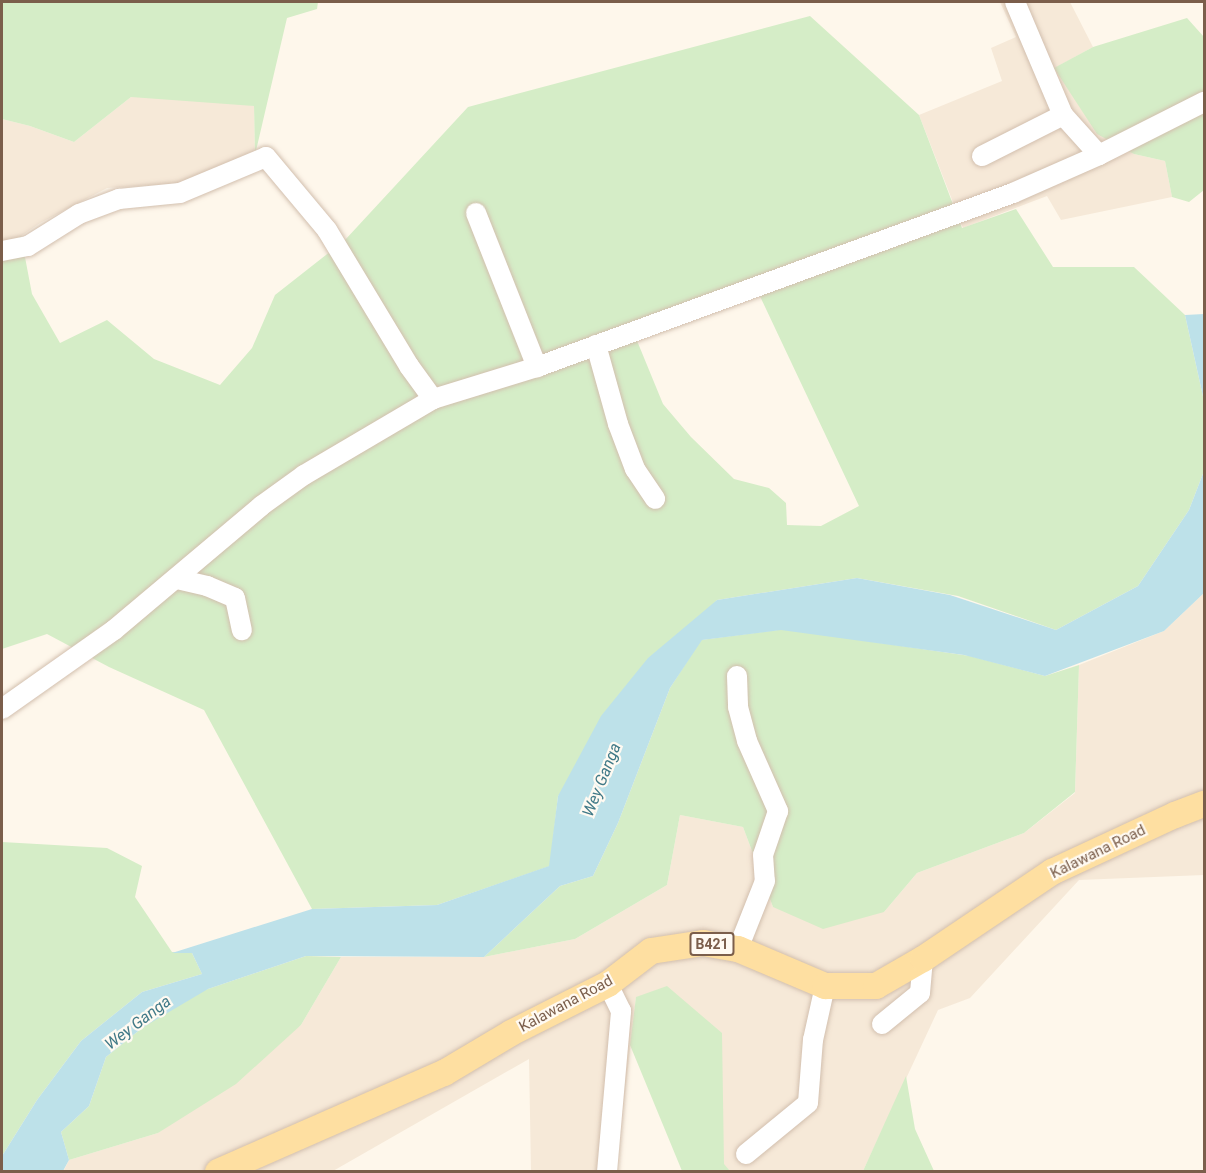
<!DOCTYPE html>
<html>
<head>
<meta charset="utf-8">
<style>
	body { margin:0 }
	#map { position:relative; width:1206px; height:1173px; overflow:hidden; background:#fef7eb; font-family:Roboto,sans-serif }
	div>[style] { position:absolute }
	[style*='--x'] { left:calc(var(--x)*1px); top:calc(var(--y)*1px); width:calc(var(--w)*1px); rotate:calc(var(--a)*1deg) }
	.residential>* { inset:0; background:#f6e9d8 }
	.green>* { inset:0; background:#d5edc7 }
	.water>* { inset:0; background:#bde1e9 }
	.roads { filter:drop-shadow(0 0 2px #d2bfae) drop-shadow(0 0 2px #d2bfae) }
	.minor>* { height:20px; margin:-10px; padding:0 10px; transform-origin:10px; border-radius:10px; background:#fff }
	.major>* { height:26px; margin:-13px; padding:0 13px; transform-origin:13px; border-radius:13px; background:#fedfa1 }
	span { translate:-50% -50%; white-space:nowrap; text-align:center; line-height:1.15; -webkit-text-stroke:4.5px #fffaf2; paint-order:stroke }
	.shield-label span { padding:2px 4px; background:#fffaf2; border:2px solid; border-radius:4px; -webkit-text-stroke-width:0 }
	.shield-label { font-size:14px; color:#7b5e4b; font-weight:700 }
	.street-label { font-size:15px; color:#7b5e4b }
	.water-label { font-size:16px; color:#407987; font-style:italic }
	.frame { position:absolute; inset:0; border:3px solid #7b5e4b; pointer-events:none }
</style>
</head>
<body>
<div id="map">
	<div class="residential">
		<div style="clip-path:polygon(1000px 2px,1070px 2px,1093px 47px,1055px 68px,1134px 154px,1165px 161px,1172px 197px,1061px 220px,1047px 196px,963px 228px,919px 115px,1002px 81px,991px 48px,1016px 37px)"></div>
		<div style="clip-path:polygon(131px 97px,211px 97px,254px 106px,255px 155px,184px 183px,107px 188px,40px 223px,2px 249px,2px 119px,30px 126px,74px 142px)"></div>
		<div style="clip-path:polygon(1204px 593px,1204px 875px,1079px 880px,970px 998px,938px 1010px,863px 1171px,730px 1171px,724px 1165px,636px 998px,616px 1171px,531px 1171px,529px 1059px,333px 1171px,63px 1172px,69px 1160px,158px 1133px,301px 1025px,341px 957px,484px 957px,575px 939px,667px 885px,680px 815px,743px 827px,773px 907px,884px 912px,917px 873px,1024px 833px,1075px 793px,1079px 665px,1164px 631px)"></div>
	</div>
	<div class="green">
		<div style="clip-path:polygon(2px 2px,318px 2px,317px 9px,287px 18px,255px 155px,254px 106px,131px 97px,74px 142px,30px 126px,2px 119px)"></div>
		<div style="clip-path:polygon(evenodd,810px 16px,919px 115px,962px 228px,1016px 209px,1053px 267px,1134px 267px,1185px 315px,1204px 401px,1204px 471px,1189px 510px,1138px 586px,1056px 630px,958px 596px,857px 578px,717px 600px,558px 796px,550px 866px,437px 905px,312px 909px,204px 710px,109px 667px,47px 634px,2px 649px,2px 249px,21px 236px,32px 294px,60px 343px,107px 320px,154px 359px,220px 385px,252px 348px,275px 295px,345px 240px,468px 107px,810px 16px,757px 290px,859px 506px,821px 526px,787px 525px,786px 503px,769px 488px,734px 479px,691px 437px,663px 404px,633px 331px,757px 290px)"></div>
		<div style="clip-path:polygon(1187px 18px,1204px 37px,1204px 190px,1189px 202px,1172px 197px,1165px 161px,1134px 154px,1097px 134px,1054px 68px,1093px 47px)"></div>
		<div style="clip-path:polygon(785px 629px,970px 656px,1045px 676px,1079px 665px,1075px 792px,1024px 833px,917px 873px,884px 912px,823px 929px,773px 907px,743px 827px,680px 815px,667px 885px,575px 939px,484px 957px,560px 886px,593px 876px,618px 823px,670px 688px,701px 640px)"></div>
		<div style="clip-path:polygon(2px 842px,107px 848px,142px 866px,135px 897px,172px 952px,192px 953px,202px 974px,142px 992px,81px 1041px,37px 1100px,2px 1156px)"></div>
		<div style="clip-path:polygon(306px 956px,341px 957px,301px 1025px,236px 1084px,158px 1133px,69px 1160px,61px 1132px,89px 1106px,106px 1057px,142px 1028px,196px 993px)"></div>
		<div style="clip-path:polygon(667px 986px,722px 1033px,724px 1164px,730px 1171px,682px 1171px,630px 1045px,636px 997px)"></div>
		<div style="clip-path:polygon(906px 1076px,915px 1129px,934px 1171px,863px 1171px)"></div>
	</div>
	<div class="water">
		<div style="clip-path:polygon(1204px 314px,1204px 401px,1185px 315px)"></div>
		<div style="clip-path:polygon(1204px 471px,1204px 593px,1164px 631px,1045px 676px,964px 655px,781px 630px,702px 640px,670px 688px,618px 823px,593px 876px,560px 886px,484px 957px,306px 956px,208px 989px,142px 1028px,106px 1057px,89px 1106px,61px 1132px,69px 1160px,63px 1171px,2px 1171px,2px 1156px,37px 1100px,81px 1041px,142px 992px,202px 974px,192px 953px,172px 953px,312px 909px,437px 905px,549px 866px,558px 796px,601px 716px,648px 658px,717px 600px,857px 578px,950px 595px,1056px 630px,1138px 586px,1189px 510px)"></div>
	</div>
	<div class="roads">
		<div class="minor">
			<div style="--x:1015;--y:2;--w:123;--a:67"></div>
			<div style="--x:1063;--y:115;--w:54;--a:48"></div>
			<div style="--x:982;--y:156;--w:91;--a:-26.8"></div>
			<div style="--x:476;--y:213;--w:166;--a:68.4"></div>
			<div style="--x:2;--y:251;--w:26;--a:-11"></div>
			<div style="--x:28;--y:246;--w:60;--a:-32.1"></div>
			<div style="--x:79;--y:214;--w:43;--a:-20.6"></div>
			<div style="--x:119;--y:199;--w:61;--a:-5.6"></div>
			<div style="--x:180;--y:193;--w:93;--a:-22.7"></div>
			<div style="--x:266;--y:157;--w:95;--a:50.1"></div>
			<div style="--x:327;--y:230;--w:159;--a:58.9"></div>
			<div style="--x:409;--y:366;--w:41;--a:54"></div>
			<div style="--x:596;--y:345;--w:82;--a:74.4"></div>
			<div style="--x:618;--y:424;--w:48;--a:69.3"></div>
			<div style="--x:635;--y:469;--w:36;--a:56"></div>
			<div style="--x:177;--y:579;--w:31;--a:13"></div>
			<div style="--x:207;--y:586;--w:30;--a:23"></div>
			<div style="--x:235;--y:598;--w:33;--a:78"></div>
			<div style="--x:737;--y:676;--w:31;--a:88"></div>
			<div style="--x:738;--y:707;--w:35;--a:75"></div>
			<div style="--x:747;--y:741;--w:77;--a:66.1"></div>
			<div style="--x:778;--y:811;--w:46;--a:108.8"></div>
			<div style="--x:763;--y:855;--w:26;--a:86"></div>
			<div style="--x:765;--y:881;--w:73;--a:111.7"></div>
			<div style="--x:2;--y:709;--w:137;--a:-35.2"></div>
			<div style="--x:114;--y:630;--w:192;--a:-40.1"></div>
			<div style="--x:261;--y:506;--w:53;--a:-35.8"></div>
			<div style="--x:304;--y:475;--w:150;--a:-30.5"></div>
			<div style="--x:433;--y:399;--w:109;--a:-17.1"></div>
			<div style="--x:537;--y:367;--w:507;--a:-20.08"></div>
			<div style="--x:1013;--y:193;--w:94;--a:-23.8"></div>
			<div style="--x:1099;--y:155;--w:118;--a:-26.8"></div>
			<div style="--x:882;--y:1024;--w:49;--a:-39.2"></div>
			<div style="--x:920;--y:993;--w:34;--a:-85"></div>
			<div style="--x:746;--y:1154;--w:80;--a:-39.4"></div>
			<div style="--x:808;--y:1103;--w:63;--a:-85.5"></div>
			<div style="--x:813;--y:1040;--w:55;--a:-77.5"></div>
			<div style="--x:607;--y:1172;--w:162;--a:-85"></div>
			<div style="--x:621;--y:1011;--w:30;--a:-116"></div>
		</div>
		<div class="major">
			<div style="--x:218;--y:1172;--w:247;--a:-23.7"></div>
			<div style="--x:444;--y:1073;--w:78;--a:-30.8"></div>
			<div style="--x:511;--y:1033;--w:109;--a:-26.8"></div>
			<div style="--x:608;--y:984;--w:54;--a:-37.5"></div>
			<div style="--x:651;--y:951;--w:53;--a:-8.7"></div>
			<div style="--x:703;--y:943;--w:36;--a:10"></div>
			<div style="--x:738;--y:949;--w:95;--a:23"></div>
			<div style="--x:825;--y:986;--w:51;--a:0"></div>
			<div style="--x:876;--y:986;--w:54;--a:-29.9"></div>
			<div style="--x:923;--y:959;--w:156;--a:-34"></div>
			<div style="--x:1052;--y:872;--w:136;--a:-24.9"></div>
			<div style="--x:1175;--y:815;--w:31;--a:-21"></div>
		</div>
	</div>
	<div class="shield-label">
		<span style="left:712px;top:944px">B421</span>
	</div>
	<div class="street-label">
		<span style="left:1098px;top:852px;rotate:-26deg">Kalawana Road</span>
		<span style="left:566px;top:1004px;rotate:-28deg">Kalawana Road</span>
	</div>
	<div class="water-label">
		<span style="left:602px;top:780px;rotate:-68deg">Wey Ganga</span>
		<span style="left:138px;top:1023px;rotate:-37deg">Wey Ganga</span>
	</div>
	<div class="frame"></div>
</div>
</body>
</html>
